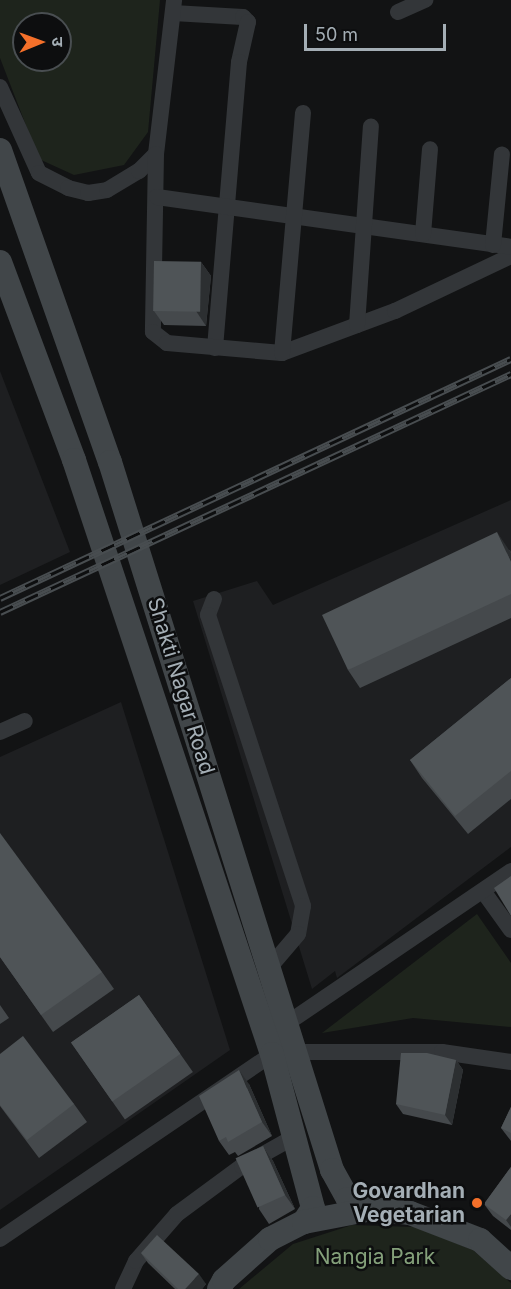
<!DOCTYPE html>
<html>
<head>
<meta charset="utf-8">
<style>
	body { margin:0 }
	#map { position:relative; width:511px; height:1289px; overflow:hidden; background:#121314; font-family:Inter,"Noto Sans Devanagari",sans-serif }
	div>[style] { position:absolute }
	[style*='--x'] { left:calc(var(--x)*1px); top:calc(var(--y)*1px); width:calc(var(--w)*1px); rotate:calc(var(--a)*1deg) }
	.built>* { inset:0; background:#1e1f21 }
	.green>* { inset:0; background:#1e241c }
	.street>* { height:16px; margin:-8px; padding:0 8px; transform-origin:8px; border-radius:8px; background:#333639 }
	.secondary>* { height:24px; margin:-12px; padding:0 12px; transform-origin:12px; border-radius:12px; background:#414649 }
	.rail>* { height:7px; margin-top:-3.5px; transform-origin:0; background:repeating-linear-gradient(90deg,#0d0e0f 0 14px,#484d50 0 28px); box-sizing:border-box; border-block:2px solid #484d50 }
	.wall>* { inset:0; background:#45494c; transform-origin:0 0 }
	.shaded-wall>* { inset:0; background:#2c2f31 }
	.building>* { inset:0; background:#4f5457; transform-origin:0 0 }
	.dots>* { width:16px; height:16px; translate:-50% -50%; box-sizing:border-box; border:3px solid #0d0e0f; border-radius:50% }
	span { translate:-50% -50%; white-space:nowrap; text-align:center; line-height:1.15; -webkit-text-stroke:5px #0d0e0f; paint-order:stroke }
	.street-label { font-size:21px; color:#a4aeb5 }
	.poi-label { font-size:21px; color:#a4aeb5; font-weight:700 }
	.right { translate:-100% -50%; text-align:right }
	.park-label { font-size:21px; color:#84a07a }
	.north { position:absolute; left:12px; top:12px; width:60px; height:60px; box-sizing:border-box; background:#0d0e0f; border:2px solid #494e51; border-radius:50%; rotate:89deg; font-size:16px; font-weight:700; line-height:24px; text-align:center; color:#a4aeb5 }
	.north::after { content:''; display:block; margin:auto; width:21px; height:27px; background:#f4702a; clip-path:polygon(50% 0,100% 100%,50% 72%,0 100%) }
	.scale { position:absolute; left:304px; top:24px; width:142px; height:27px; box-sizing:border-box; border:3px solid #a4aeb5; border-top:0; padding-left:8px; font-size:18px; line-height:21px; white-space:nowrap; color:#a4aeb5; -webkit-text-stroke:4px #0d0e0f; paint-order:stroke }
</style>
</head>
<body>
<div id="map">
	<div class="built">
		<div style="clip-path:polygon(0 371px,70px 552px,0 585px)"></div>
		<div style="clip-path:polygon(511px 500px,511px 847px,337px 978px,335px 971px,312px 989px,193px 601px,257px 581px,273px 605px)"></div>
		<div style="clip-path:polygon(121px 702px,230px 1050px,0 1210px,0 757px)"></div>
	</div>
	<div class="green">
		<div style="clip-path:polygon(evenodd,0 0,160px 0,148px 132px,124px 165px,74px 175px,39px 159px,0 58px,0 0,24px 24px,60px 24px,60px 60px,24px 60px,24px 24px)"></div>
		<div style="clip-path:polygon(477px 914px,511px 963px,511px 1027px,413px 1018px,322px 1033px)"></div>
		<div style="clip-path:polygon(352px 1225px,415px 1227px,473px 1250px,511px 1283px,511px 1289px,239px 1289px,293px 1244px)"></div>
	</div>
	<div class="street">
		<div style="--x:398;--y:12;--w:30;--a:-24"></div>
		<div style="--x:173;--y:13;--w:70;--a:3.3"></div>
		<div style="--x:243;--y:17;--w:7;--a:45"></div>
		<div style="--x:248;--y:22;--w:41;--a:102.7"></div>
		<div style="--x:239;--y:62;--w:287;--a:94.8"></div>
		<div style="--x:0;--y:87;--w:94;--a:65.6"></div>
		<div style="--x:39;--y:173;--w:33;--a:27"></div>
		<div style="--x:68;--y:188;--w:21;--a:14"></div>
		<div style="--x:88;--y:193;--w:19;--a:-9"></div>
		<div style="--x:107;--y:190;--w:37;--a:-31"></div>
		<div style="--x:139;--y:171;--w:24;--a:-45"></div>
		<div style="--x:156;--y:154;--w:155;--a:-83.3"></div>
		<div style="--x:156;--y:154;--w:178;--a:91"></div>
		<div style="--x:153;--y:332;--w:18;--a:38"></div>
		<div style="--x:167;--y:343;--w:115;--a:5"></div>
		<div style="--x:282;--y:353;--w:121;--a:-20.4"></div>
		<div style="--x:395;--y:311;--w:128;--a:-25.4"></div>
		<div style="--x:157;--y:197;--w:358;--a:8"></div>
		<div style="--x:423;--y:234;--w:85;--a:-85.3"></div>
		<div style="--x:493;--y:245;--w:91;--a:-84.4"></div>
		<div style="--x:357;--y:325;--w:199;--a:-86"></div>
		<div style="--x:282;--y:353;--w:241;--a:-85"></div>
		<div style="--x:214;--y:599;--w:17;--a:111"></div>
		<div style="--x:208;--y:615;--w:306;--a:71.9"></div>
		<div style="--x:303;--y:906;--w:28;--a:100"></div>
		<div style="--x:298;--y:934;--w:45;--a:130.5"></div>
		<div style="--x:0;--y:732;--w:27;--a:-24"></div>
		<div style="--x:483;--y:891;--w:48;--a:54.3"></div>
		<div style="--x:286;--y:1024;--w:272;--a:-34.2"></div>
		<div style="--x:298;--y:1052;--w:144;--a:0"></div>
		<div style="--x:442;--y:1052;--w:70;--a:8.2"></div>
		<div style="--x:0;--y:1239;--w:329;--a:-34.2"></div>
		<div style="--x:123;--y:1289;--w:31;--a:-65"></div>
		<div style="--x:136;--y:1261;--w:62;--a:-48.9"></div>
		<div style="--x:177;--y:1214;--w:81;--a:-36.4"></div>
		<div style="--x:242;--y:1166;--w:62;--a:-29.1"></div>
	</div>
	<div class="secondary">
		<div style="--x:0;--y:150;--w:331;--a:70.6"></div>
		<div style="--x:110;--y:462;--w:742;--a:72.59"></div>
		<div style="--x:332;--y:1170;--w:33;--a:61"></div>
		<div style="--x:348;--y:1199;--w:26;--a:23"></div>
		<div style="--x:0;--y:262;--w:211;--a:69.5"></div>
		<div style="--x:74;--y:460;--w:626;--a:71.57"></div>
		<div style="--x:272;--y:1054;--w:159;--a:75.1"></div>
		<div style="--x:313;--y:1208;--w:17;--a:123"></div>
		<div style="--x:219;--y:1289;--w:10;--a:-61"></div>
		<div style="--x:224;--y:1280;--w:62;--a:-41.7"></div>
		<div style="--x:270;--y:1239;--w:38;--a:-27"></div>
		<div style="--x:304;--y:1222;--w:69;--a:-10.8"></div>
		<div style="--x:372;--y:1209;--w:38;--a:6"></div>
		<div style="--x:410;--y:1213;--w:75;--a:21.1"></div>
		<div style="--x:480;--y:1240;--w:42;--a:42.1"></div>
	</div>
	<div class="rail">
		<div style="--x:0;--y:598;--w:564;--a:-25.07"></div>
		<div style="--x:0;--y:612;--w:564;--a:-24.97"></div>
	</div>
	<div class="wall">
		<div style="clip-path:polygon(201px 262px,211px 276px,206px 326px,164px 325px,154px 311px)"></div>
		<div style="clip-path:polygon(510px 550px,511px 553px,511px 618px,360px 688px,348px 670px)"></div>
		<div style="clip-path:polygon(511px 678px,511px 799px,468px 834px,422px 778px,410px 760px)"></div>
		<div style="clip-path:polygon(0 957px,102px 972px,114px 989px,53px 1032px)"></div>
		<div style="left:139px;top:995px;width:94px;height:83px;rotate:55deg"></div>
		<div style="clip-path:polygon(0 1005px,9px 1018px,0 1024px)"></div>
		<div style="clip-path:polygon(0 1054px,74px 1104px,87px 1122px,39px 1158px,0 1106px)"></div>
		<div style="clip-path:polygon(456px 1060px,463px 1070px,452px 1125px,403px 1114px,396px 1104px)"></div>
		<div style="clip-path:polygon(249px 1084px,272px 1136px,238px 1156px,235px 1152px,229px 1155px,219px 1141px)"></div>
		<div style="clip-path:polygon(511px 1107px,511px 1141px,501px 1128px)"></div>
		<div style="clip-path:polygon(263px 1146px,273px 1161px,295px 1209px,269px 1224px,259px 1209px)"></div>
		<div style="clip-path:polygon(511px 1167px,511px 1230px,493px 1216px,484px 1204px)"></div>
		<div style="clip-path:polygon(141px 1253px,206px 1284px,202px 1289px,175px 1289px,148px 1263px)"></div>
	</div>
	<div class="shaded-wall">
		<div style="clip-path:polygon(201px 262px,211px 276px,206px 326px,196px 311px)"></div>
		<div style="clip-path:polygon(497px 532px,511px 553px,511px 562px)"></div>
		<div style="clip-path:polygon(456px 1060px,463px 1070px,452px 1125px,445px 1115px)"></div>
		<div style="clip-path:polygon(239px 1070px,249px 1084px,272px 1136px,262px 1122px)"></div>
		<div style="clip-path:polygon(263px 1146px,273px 1161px,295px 1209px,285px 1195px)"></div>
		<div style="clip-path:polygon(511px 1214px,511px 1227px,506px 1220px)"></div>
		<div style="clip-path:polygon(199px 1274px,206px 1284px,202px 1289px,185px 1289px)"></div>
	</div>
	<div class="building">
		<div style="left:154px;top:261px;width:47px;height:50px;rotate:1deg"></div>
		<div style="clip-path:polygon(497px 532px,511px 562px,511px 594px,348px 670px,322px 615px)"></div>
		<div style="clip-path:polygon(511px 678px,511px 771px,455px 816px,410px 760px)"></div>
		<div style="clip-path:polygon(0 833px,102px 972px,41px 1015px,0 957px)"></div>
		<div style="clip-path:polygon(511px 876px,511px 916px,494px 888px)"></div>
		<div style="left:139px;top:995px;width:72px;height:83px;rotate:55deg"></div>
		<div style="clip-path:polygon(23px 1036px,74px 1104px,27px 1140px,0 1105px,0 1054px)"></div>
		<div style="clip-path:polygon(401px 1053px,427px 1053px,456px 1060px,445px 1115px,396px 1104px)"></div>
		<div style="clip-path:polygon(239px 1070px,262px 1122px,228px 1142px,226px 1137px,219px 1141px,199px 1096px)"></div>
		<div style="clip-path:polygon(511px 1107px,511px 1133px,501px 1128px)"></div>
		<div style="left:263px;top:1146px;width:54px;height:30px;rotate:66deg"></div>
		<div style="clip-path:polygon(511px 1167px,511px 1214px,506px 1220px,484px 1204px)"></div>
		<div style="clip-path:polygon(157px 1235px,199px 1274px,185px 1289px,178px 1289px,141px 1253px)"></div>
	</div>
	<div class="dots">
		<div style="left:477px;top:1203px;background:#f4702a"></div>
	</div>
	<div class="street-label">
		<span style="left:181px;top:686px;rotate:73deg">Shakti Nagar Road</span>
	</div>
	<div class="poi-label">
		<span class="right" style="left:465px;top:1203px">Govardhan<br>Vegetarian</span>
	</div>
	<div class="park-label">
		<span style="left:375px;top:1257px">Nangia Park</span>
	</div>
	<div class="north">उ</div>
	<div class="scale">50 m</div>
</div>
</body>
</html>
